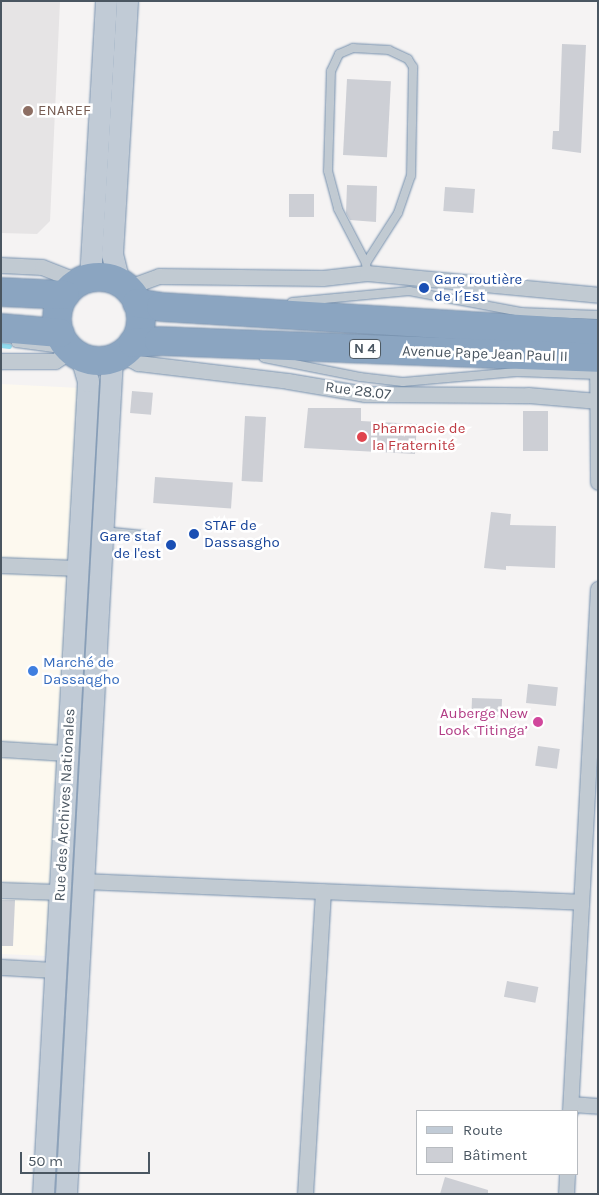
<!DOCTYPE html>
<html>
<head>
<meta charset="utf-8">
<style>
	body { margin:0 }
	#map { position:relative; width:599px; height:1195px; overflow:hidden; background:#f5f3f3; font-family:Karla,sans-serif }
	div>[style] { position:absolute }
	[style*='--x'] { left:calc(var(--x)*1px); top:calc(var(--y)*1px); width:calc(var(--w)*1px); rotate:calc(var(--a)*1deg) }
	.commercial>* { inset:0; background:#fdf9ef }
	.education>* { inset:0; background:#e6e4e5 }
	.stream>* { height:5px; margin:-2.5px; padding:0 2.5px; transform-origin:2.5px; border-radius:2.5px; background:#90daee }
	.building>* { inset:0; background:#cdcfd5; transform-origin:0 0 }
	.roads { filter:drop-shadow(0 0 1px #7690ad) drop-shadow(0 0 1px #7690ad) }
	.lane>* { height:8px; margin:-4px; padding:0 4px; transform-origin:4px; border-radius:4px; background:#c1cad2 }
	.street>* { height:15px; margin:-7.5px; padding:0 7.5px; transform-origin:7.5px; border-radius:7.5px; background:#c1cad2 }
	.secondary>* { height:21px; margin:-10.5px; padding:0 10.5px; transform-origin:10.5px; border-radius:10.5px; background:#c1cbd6 }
	.highway>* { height:28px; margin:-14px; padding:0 14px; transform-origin:14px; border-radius:14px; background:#8ba5c1 }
	.highway>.ring { margin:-14px; padding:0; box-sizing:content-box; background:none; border:28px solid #8ba5c1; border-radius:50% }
	.dots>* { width:14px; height:14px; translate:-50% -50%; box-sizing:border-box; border:2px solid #fff; border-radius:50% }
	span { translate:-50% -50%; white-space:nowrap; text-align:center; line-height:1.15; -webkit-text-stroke:5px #fff; paint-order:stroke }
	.shield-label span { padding:1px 4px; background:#fff; border:1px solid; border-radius:4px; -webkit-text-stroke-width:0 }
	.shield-label { font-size:14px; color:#4a5661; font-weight:700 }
	.education-label { font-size:15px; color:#785e54 }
	.left { translate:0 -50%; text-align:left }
	.transit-label { font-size:15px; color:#164399 }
	.right { translate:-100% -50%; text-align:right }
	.street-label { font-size:15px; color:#4a5661 }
	.health-label { font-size:15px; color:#be3a42 }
	.shop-label { font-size:15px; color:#366cbe }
	.hotel-label { font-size:15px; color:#b23c85 }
	.frame { position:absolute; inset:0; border:2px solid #4a5661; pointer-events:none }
	.legend { position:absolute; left:416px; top:1110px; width:162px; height:65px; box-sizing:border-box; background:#fff; border:1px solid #b7bbc0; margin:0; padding:6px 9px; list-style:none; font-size:15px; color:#4a5661 }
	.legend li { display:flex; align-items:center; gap:10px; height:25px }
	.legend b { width:25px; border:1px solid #b7bbc0 }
	.scale { position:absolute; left:20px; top:1152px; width:130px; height:22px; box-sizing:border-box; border:2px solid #4a5661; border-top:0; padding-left:6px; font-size:15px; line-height:18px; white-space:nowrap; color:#4a5661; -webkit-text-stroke:4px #fff; paint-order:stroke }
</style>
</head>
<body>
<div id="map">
	<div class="commercial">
		<div style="clip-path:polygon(1px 384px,80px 388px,49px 956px,1px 954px)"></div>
	</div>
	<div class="education">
		<div style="clip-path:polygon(1px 1px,60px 1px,50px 221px,37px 234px,1px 233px)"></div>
	</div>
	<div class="stream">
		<div style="--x:1;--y:345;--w:8;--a:7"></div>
	</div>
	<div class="building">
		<div style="clip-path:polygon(562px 44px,586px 45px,581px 153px,552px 149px,553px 131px,559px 131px)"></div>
		<div style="left:347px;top:79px;width:44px;height:76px;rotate:3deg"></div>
		<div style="clip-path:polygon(347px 185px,377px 186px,376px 222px,350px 220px,346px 213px)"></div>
		<div style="left:445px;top:187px;width:30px;height:24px;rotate:4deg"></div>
		<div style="left:289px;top:194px;width:25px;height:23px"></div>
		<div style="left:132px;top:391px;width:21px;height:22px;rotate:5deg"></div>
		<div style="clip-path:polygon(308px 408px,361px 408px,361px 421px,417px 424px,415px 454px,304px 448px)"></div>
		<div style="left:523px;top:411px;width:25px;height:40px"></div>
		<div style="left:245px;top:416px;width:21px;height:65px;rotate:3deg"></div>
		<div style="left:155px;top:477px;width:78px;height:26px;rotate:4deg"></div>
		<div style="clip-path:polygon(491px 512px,511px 514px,510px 525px,556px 526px,555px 568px,506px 566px,506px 570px,484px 568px)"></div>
		<div style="left:528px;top:684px;width:30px;height:19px;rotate:6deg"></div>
		<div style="left:472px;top:698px;width:30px;height:18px;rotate:2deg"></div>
		<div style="left:538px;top:746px;width:22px;height:20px;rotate:8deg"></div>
		<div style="clip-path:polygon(1px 900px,15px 900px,13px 946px,1px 946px)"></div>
		<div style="left:507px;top:981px;width:32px;height:16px;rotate:11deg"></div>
		<div style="clip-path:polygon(445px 1177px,488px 1190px,488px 1194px,440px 1194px)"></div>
	</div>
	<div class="roads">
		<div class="lane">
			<div style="--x:366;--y:263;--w:59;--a:-57.4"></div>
			<div style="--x:398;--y:213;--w:39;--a:-71"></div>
			<div style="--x:411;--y:176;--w:109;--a:-88.9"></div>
			<div style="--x:413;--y:67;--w:9;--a:-122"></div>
			<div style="--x:408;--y:59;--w:21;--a:-155"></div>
			<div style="--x:389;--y:50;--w:36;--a:-177"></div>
			<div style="--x:353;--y:48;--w:15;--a:157"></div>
			<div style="--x:339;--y:54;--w:19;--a:115"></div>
			<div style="--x:331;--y:71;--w:100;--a:91.7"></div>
			<div style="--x:328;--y:171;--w:39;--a:75"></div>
			<div style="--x:338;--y:209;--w:61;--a:62.6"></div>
			<div style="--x:366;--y:263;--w:10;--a:84"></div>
			<div style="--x:292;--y:302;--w:118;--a:-5.4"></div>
			<div style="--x:409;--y:291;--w:114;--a:10.6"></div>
			<div style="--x:521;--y:312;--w:77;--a:2.2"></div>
			<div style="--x:16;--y:343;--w:53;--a:7.5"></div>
			<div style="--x:264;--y:358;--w:98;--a:11.2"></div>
			<div style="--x:360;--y:377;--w:43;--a:6.6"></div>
			<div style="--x:403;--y:382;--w:114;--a:-5"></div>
			<div style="--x:517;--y:372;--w:81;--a:2.1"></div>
			<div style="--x:103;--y:531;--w:40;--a:5.7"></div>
		</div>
		<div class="street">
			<div style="--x:1;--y:265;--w:41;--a:2.8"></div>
			<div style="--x:42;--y:267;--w:41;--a:21.5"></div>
			<div style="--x:126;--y:288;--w:35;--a:-20"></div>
			<div style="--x:159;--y:276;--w:164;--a:0.7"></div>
			<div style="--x:323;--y:278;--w:44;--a:-6.5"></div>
			<div style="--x:367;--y:273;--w:232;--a:5.4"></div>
			<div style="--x:122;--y:355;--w:18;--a:27"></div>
			<div style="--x:138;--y:363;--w:151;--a:6.8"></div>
			<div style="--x:288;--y:381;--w:78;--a:9.6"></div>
			<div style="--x:365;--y:394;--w:163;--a:0.4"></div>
			<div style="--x:528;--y:395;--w:70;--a:4.9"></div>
			<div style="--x:597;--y:358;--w:124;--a:89.5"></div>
			<div style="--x:1;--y:361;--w:54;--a:0"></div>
			<div style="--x:55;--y:361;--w:20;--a:-33"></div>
			<div style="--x:1;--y:565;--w:76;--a:2.3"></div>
			<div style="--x:1;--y:749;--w:66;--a:3.5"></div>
			<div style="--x:83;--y:881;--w:498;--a:2.4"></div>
			<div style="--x:1;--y:890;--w:59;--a:1.9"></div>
			<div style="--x:1;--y:967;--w:54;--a:3.2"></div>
			<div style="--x:571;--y:1104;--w:27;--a:4"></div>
			<div style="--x:570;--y:1111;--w:523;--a:-86.93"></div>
			<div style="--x:305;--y:1194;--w:303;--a:-86.6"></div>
			<div style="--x:566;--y:1194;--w:20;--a:-87"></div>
		</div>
		<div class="secondary">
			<div style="--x:90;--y:279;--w:278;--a:-86.7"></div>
			<div style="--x:119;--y:282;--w:29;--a:-104"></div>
			<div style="--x:112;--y:254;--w:253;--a:-86.6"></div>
			<div style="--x:43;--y:1194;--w:814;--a:-86.83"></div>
			<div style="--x:88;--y:381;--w:26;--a:-106"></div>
			<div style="--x:66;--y:1194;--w:836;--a:-86.85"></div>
		</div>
		<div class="highway">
			<div class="ring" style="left:57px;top:277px;width:56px;height:56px"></div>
			<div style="--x:1;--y:292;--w:64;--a:2.7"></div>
			<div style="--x:137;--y:303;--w:24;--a:9"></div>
			<div style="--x:161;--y:307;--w:438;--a:3.5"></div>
			<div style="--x:1;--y:328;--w:59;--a:4.8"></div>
			<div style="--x:133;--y:343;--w:26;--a:-4"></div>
			<div style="--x:159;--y:341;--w:439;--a:2.2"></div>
		</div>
	</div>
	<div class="dots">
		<div style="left:28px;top:111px;background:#8d6e63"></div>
		<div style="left:424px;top:288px;background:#1a4fb4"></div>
		<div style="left:362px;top:437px;background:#e0444e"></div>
		<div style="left:194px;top:534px;background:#1a4fb4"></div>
		<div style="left:171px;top:545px;background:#1a4fb4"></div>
		<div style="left:33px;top:671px;background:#3f7fe0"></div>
		<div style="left:538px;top:722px;background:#d1479c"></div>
	</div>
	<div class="shield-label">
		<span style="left:365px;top:349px">N 4</span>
	</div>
	<div class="education-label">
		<span class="left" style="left:38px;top:111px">ENAREF</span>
	</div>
	<div class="transit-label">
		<span class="left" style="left:434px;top:288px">Gare routière<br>de l´Est</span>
		<span class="left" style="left:204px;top:534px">STAF de<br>Dassasgho</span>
		<span class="right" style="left:161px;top:545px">Gare staf<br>de l'est</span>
	</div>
	<div class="street-label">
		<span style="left:485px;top:354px;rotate:2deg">Avenue Pape Jean Paul II</span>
		<span style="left:358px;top:391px;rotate:7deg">Rue 28.07</span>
		<span style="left:65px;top:805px;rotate:-87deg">Rue des Archives Nationales</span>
	</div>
	<div class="health-label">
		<span class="left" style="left:372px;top:437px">Pharmacie de<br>la Fraternité</span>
	</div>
	<div class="shop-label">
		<span class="left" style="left:43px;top:671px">Marché de<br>Dassaqgho</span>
	</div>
	<div class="hotel-label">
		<span class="right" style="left:528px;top:722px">Auberge New<br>Look ‘Titinga’</span>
	</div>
	<div class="frame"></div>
	<ul class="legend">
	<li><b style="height:6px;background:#c1cbd6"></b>Route</li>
	<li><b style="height:14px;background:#cdcfd5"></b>Bâtiment</li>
	</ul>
	<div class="scale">50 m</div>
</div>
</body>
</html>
